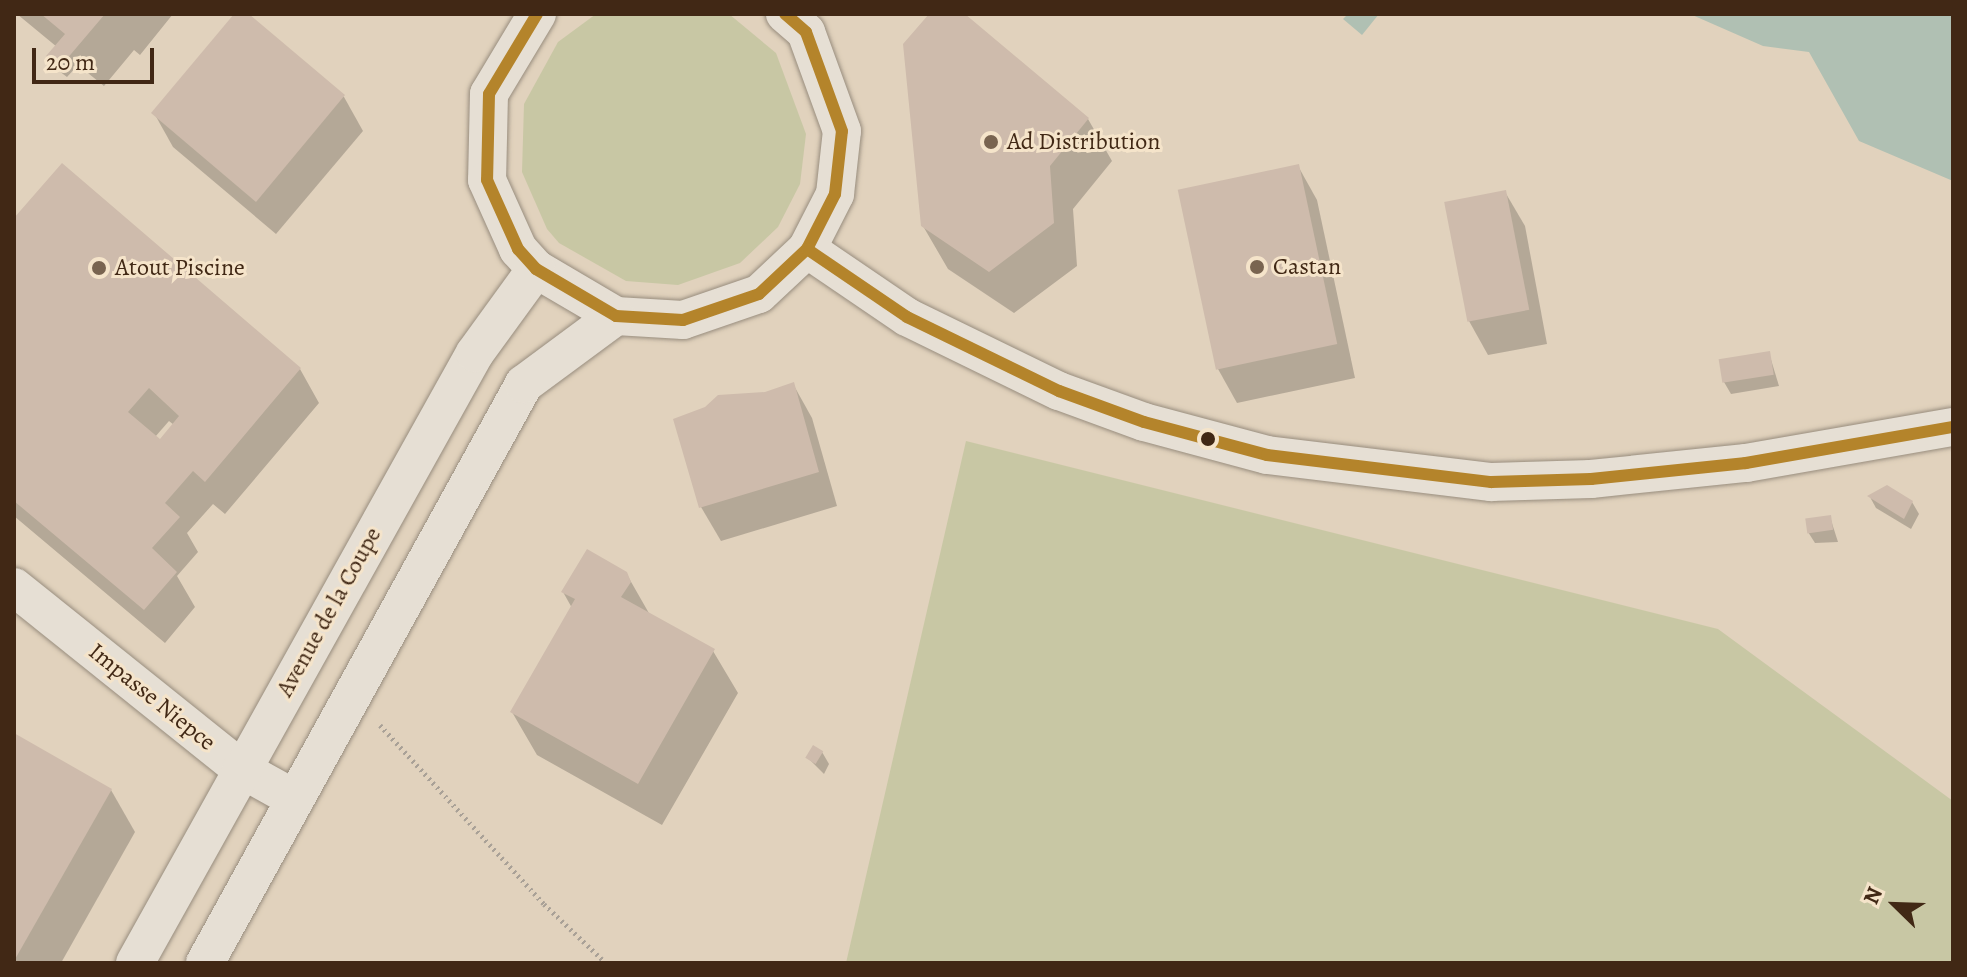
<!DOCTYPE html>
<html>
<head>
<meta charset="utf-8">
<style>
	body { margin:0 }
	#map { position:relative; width:1967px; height:977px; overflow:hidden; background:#e1d2bd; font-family:Alegreya,serif }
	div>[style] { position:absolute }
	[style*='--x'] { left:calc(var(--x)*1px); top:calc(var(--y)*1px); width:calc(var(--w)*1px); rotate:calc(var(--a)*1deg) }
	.green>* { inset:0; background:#c8c7a4 }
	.water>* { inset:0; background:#b0c0b3 }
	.shadow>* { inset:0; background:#0003 }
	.building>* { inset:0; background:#cebbac; transform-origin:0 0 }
	.path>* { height:5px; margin-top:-2.5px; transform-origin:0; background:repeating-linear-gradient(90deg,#a9a197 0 2px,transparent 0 6px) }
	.roads { filter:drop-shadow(0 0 2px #988d7e) drop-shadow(0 0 2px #988d7e) }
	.street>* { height:38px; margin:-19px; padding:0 19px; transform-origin:19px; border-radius:19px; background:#e6dfd4 }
	.bus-1>* { height:12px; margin:-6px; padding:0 6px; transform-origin:6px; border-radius:6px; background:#b4842b }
	.dots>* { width:22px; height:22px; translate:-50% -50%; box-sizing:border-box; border:4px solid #f5e4ca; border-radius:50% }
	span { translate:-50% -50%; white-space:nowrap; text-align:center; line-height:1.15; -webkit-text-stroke:6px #f5e4ca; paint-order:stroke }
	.poi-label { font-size:24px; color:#412815 }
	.left { translate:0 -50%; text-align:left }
	.street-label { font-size:24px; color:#412815 }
	.frame { position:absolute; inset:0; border:16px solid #412815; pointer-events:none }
	.north { position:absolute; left:1855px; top:865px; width:80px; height:80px; -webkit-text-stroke:6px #f5e4ca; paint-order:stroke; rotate:293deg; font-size:22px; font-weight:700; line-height:32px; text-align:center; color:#412815 }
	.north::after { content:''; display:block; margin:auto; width:28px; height:36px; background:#412815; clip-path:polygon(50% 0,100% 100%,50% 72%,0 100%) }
	.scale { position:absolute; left:32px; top:48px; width:122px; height:36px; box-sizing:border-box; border:4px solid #412815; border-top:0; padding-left:10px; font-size:24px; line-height:28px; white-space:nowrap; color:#412815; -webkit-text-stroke:6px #f5e4ca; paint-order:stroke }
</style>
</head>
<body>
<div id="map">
	<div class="green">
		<div style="clip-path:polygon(596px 14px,729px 14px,776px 53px,806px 134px,800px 184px,778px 227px,740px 263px,678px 285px,626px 281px,559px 243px,547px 229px,522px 172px,524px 104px,558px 42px)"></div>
		<div style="clip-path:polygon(966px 441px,1718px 629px,1953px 801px,1953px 963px,846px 963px)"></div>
	</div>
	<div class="water">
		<div style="clip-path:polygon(1348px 14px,1379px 14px,1362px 35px,1343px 19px)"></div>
		<div style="clip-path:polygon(1690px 14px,1953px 14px,1953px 181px,1859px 141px,1809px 52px,1763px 46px)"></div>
	</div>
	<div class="shadow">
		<div style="clip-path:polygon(17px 14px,173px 14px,140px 55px,134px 50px,104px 86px,78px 65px,67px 77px,55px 68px,49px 56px,57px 47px)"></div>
		<div style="clip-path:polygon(237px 14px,246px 14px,344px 97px,363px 131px,276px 234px,173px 147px,154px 113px)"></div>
		<div style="clip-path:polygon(931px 14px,961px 14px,1088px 119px,1112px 161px,1073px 209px,1077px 266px,1014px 313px,948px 269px,923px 226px)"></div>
		<div style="clip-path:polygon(evenodd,62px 166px,300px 369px,319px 403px,225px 514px,213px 504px,187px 533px,198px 552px,177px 576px,195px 607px,165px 643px,14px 516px,14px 221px,62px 166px,169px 421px,174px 425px,160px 442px,155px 437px,169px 421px)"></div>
		<div style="clip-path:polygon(1298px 166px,1317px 200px,1355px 378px,1237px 403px,1218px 369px)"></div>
		<div style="clip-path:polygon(1505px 192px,1525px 226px,1547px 344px,1488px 355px,1469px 321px)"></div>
		<div style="clip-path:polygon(1769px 353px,1779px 386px,1731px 394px,1724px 382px)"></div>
		<div style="clip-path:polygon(793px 384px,812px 418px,837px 506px,721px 541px,701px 507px,766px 394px)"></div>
		<div style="clip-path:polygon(1870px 497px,1912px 502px,1919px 514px,1911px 529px,1876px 508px)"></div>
		<div style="clip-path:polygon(1830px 517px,1838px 542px,1815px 543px,1808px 532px)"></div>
		<div style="clip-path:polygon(626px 573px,650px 615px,713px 651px,738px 693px,662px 825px,537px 755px,512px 712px,572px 608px,563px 592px)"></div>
		<div style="clip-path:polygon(14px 735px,111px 790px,135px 832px,61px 963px,14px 963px)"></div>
		<div style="clip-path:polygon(822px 752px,829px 764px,824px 774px,808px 758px)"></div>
	</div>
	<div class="building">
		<div style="clip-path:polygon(41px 14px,105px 14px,60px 67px,46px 56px,65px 34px)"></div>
		<div style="clip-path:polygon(234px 14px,249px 14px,345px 95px,256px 202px,151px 113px)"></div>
		<div style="clip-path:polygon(929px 14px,965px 14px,1089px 118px,1050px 166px,1054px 223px,989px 272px,921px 226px,903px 44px)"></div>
		<div style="clip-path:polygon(evenodd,62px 163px,301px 368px,205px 482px,193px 471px,165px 503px,180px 517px,152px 548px,177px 572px,144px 610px,14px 501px,14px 218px,62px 163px,149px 388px,179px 416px,160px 439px,128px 412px,149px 388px)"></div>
		<div style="left:1299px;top:164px;width:184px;height:124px;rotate:78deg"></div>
		<div style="left:1506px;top:190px;width:122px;height:63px;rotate:79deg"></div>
		<div style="left:1770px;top:351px;width:24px;height:52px;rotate:81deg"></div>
		<div style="clip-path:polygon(794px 382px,819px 472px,699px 508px,673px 419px,705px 407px,718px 395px,765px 392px)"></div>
		<div style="clip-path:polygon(1887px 485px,1913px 501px,1904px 519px,1867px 496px)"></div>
		<div style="left:1831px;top:515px;width:15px;height:26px;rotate:82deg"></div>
		<div style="clip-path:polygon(587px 549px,627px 572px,631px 582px,621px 597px,715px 649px,638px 784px,510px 712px,575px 599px,561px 592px)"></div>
		<div style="clip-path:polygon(14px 733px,112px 789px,14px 961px)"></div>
		<div style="left:813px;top:745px;width:12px;height:15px;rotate:31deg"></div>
	</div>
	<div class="path">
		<div style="--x:380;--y:725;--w:243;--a:47.5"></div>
		<div style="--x:544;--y:904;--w:86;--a:43.6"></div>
	</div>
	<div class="roads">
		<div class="street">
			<div style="--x:537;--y:14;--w:93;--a:121"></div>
			<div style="--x:489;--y:94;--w:86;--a:91.3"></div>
			<div style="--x:487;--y:180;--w:76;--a:65.8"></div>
			<div style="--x:518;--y:249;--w:27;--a:48"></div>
			<div style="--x:536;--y:269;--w:93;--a:30.4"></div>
			<div style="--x:616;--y:316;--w:67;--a:3.4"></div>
			<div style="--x:683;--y:320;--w:80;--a:-18.9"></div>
			<div style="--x:759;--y:294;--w:66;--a:-43.2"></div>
			<div style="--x:807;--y:249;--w:62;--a:-63"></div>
			<div style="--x:835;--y:194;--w:63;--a:-83.7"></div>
			<div style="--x:842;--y:131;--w:105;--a:-110"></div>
			<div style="--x:806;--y:32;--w:28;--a:-139"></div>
			<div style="--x:807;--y:249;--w:121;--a:34.2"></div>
			<div style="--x:907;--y:317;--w:169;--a:26"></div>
			<div style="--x:1059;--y:391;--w:90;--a:20"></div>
			<div style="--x:1144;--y:422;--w:127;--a:15"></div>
			<div style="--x:1267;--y:455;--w:226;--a:6.9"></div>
			<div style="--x:1491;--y:482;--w:100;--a:-1.7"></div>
			<div style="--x:1591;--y:479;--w:156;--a:-5.9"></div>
			<div style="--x:1746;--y:463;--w:210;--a:-9.9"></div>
			<div style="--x:14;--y:587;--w:291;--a:38.7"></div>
			<div style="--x:241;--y:769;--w:62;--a:29.1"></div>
			<div style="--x:135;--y:963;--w:698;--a:-60.87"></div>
			<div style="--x:475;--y:353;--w:104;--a:-54"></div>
			<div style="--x:205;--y:963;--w:661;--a:-61.15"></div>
			<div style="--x:524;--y:384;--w:114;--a:-36.5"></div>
		</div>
	</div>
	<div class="bus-1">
		<div style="--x:537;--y:14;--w:93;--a:121"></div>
		<div style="--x:489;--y:94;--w:86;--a:91.3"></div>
		<div style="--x:487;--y:180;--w:76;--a:65.8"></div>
		<div style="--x:518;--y:249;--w:27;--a:48"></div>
		<div style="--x:536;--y:269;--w:93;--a:30.4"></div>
		<div style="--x:616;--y:316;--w:67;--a:3.4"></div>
		<div style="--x:683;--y:320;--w:80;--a:-18.9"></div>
		<div style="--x:759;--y:294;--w:66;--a:-43.2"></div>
		<div style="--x:807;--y:249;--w:62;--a:-63"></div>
		<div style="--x:835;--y:194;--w:63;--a:-83.7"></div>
		<div style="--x:842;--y:131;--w:105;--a:-110"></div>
		<div style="--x:806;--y:32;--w:28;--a:-139"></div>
		<div style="--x:807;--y:249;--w:121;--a:34.2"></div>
		<div style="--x:907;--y:317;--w:169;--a:26"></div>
		<div style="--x:1059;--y:391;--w:90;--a:20"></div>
		<div style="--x:1144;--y:422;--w:127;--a:15"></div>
		<div style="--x:1267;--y:455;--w:226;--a:6.9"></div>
		<div style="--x:1491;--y:482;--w:100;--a:-1.7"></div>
		<div style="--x:1591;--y:479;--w:156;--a:-5.9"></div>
		<div style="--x:1746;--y:463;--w:210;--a:-9.9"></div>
	</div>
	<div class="dots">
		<div style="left:991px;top:142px;background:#796450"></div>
		<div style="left:1257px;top:267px;background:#796450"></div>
		<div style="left:99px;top:268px;background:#796450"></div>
		<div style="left:1208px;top:439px;background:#412815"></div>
	</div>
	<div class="poi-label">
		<span class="left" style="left:1007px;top:142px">Ad Distribution</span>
		<span class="left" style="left:1273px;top:267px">Castan</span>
		<span class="left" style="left:115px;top:268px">Atout Piscine</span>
	</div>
	<div class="street-label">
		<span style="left:329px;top:612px;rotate:-61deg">Avenue de la Coupe</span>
		<span style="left:152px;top:697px;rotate:39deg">Impasse Niepce</span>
	</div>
	<div class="frame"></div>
	<div class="north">N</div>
	<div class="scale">20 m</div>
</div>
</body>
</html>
